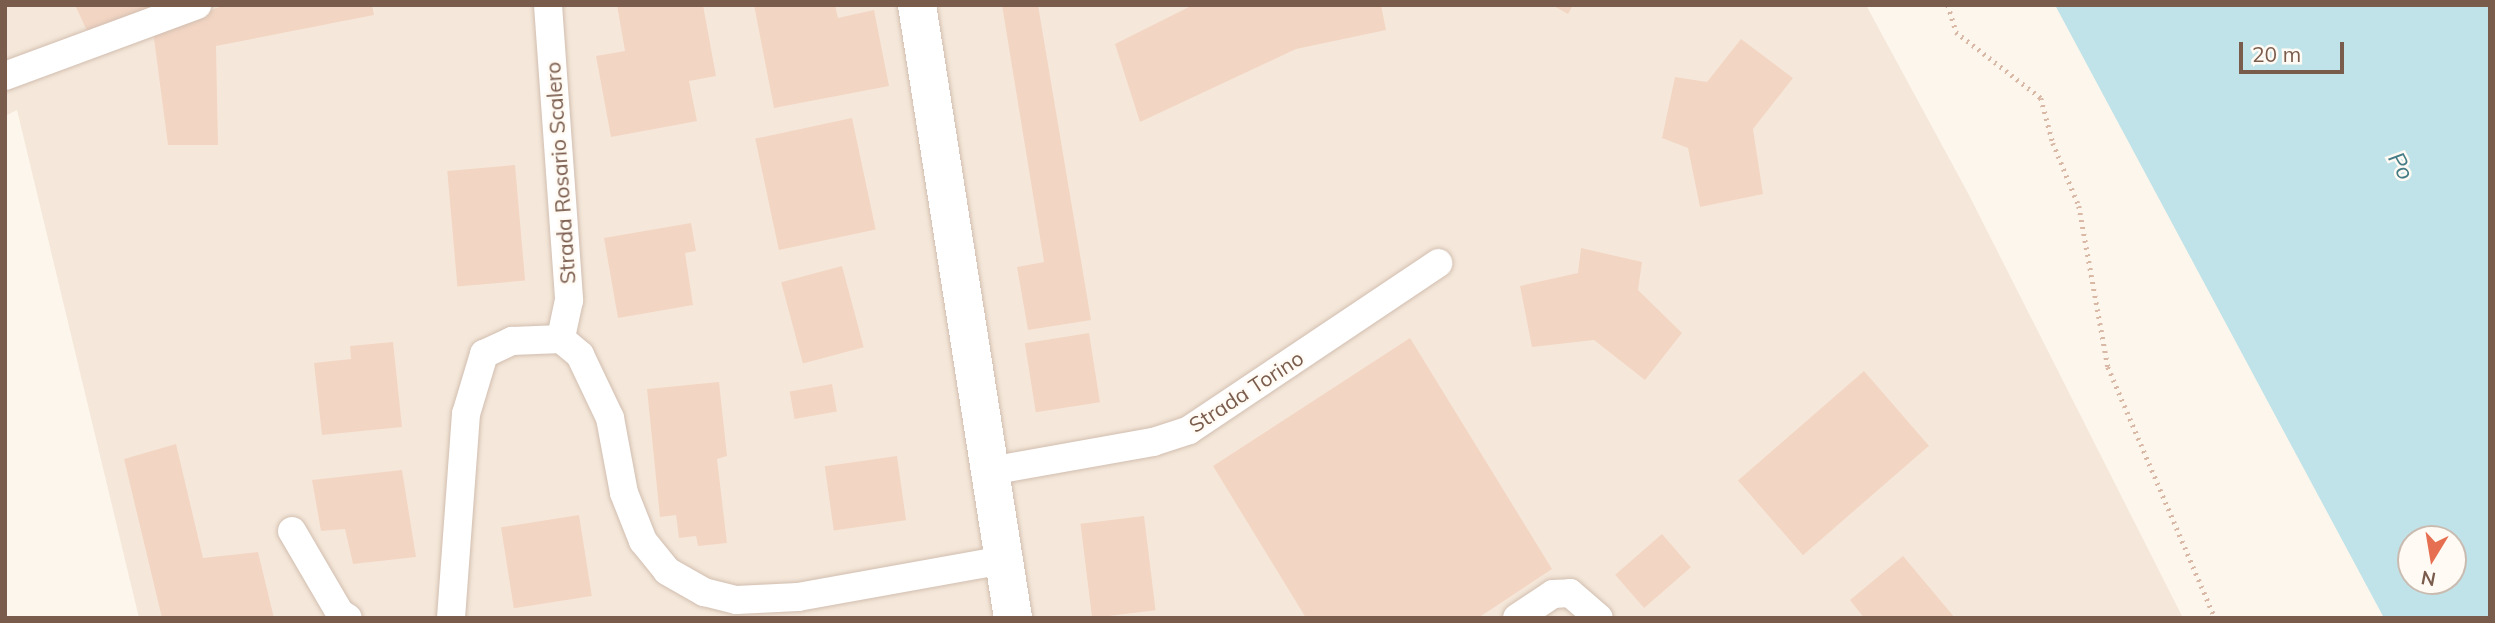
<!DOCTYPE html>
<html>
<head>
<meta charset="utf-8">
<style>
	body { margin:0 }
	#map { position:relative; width:2495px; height:623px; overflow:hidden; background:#fdf6ec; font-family:Mulish,sans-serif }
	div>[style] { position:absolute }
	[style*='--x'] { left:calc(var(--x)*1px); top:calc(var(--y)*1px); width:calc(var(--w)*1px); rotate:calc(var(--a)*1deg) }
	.residential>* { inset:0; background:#f5e8da }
	.water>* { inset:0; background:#bfe3e8 }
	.building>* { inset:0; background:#f3d5c3; transform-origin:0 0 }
	.path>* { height:4.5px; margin-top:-2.25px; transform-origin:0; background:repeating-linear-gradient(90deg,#d9b8a5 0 2px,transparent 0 7px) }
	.roads { filter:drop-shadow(0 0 2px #d1beb0) drop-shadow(0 0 2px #d1beb0) }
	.minor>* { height:28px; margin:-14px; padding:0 14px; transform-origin:14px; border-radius:14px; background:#fff }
	.secondary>* { height:38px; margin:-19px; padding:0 19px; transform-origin:19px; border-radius:19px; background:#fff }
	span { translate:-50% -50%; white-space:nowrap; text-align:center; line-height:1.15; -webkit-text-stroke:5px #fffaf3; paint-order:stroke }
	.street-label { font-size:21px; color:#7a5c4d }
	.water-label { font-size:23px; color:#437c86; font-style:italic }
	.frame { position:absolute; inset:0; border:7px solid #7a5c4d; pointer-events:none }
	.north { position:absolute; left:2397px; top:525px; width:70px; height:70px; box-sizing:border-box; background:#fffaf3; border:2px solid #cabbb1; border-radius:50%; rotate:191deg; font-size:19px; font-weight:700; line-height:28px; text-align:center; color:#7a5c4d }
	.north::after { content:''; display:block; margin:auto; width:24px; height:32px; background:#e76f51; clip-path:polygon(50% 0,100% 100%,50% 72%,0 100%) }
	.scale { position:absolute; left:2239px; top:42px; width:105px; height:32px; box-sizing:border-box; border:4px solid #7a5c4d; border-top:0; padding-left:9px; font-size:21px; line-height:24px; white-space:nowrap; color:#7a5c4d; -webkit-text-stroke:5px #fffaf3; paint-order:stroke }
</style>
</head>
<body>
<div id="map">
	<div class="residential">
		<div style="clip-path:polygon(5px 5px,1866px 5px,1969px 195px,2183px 618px,139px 618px,17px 110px,5px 116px)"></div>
	</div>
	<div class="water">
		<div style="clip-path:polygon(evenodd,2055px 5px,2490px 5px,2490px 618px,2384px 618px,2055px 5px,2411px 539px,2453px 539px,2453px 581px,2411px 581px,2411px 539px)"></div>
	</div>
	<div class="building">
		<div style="clip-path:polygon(75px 5px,159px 5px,88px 33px)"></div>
		<div style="clip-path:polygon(225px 5px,372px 5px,374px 15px,216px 46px,218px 145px,168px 145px,153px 31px)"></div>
		<div style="clip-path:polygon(617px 5px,703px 5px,716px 76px,689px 81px,697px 121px,611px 137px,596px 56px,625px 51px)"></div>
		<div style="clip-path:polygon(754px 5px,835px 5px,838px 18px,874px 10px,889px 86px,774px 108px)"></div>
		<div style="clip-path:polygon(1002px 5px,1038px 5px,1091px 320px,1028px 330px,1017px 267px,1044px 262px)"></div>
		<div style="clip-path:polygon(1193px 5px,1381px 5px,1386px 30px,1296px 49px,1140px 122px,1115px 44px)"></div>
		<div style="clip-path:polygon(1552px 5px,1573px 5px,1568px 14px)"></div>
		<div style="clip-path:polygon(1741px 39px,1793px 78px,1753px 129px,1763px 194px,1700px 207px,1688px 148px,1662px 138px,1675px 77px,1707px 82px)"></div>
		<div style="left:852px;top:118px;width:114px;height:99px;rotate:78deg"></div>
		<div style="left:515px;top:165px;width:116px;height:68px;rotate:85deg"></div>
		<div style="clip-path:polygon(691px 223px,696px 251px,685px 253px,693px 305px,618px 318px,604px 238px)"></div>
		<div style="clip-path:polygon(1581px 248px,1642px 262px,1638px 290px,1682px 333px,1645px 380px,1594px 340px,1532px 347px,1520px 286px,1578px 273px)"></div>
		<div style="left:842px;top:266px;width:84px;height:63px;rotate:75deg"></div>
		<div style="left:1089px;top:333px;width:70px;height:65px;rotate:81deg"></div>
		<div style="clip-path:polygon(1410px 338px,1552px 569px,1478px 618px,1306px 618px,1213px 466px)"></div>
		<div style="clip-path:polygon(393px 342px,402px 427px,322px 435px,314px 363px,351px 359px,350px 346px)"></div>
		<div style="left:1864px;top:371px;width:99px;height:167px;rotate:49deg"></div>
		<div style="clip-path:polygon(719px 382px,727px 456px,717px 459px,727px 543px,698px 546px,696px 536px,679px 538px,676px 515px,660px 517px,647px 389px)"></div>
		<div style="left:832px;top:384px;width:28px;height:43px;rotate:80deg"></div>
		<div style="clip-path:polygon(176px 444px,203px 558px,258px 552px,274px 618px,162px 618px,124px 459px)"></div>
		<div style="left:897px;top:456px;width:65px;height:73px;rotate:82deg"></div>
		<div style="clip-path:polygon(402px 470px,416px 557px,353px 564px,345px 529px,321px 531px,312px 480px)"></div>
		<div style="left:579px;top:515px;width:82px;height:79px;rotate:81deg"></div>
		<div style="left:1144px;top:516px;width:95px;height:64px;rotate:83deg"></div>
		<div style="left:1662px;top:534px;width:44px;height:62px;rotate:49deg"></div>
		<div style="clip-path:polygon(1903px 556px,1955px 618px,1864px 618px,1850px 600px)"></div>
	</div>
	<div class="path">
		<div style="--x:1948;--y:5;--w:28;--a:73"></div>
		<div style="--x:1956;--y:32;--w:108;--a:37.8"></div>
		<div style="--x:2041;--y:98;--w:47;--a:75.1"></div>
		<div style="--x:2053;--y:143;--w:68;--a:67.6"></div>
		<div style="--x:2079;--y:206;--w:164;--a:79.8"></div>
		<div style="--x:2108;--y:367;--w:273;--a:66.9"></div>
	</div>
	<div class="roads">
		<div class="minor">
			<div style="--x:548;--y:5;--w:296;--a:85.9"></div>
			<div style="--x:569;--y:300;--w:40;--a:102"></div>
			<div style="--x:5;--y:76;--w:205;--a:-20.3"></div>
			<div style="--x:990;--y:471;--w:166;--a:-10.1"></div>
			<div style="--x:1153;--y:442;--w:38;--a:-18"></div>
			<div style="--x:1189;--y:430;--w:300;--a:-33.8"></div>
			<div style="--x:292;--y:531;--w:95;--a:59.7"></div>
			<div style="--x:340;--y:613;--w:9;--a:32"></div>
			<div style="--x:451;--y:618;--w:205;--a:-85.8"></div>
			<div style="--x:466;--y:414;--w:63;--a:-73.3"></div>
			<div style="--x:484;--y:354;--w:31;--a:-25"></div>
			<div style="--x:512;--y:341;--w:49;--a:-2.3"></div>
			<div style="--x:561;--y:339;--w:25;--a:40"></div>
			<div style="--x:580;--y:355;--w:70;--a:64.5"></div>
			<div style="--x:610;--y:418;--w:76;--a:79.4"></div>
			<div style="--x:624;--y:493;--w:52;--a:68.4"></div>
			<div style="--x:643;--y:541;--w:38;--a:51"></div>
			<div style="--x:667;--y:571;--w:43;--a:29.6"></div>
			<div style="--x:704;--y:592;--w:33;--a:14"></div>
			<div style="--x:736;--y:600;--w:62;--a:-2.8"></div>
			<div style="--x:798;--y:597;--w:209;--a:-10.2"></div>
			<div style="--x:1517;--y:618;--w:43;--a:-33.7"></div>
			<div style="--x:1553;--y:594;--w:17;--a:-3"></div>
			<div style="--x:1570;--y:593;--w:38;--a:41"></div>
		</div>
		<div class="secondary">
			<div style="--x:917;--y:5;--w:620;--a:81.1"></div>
		</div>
	</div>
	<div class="street-label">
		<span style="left:560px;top:173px;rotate:-94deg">Strada Rosario Scalero</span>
		<span style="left:1246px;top:391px;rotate:-33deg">Strada Torino</span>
	</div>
	<div class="water-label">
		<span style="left:2401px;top:166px;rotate:61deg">Po</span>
	</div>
	<div class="frame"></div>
	<div class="north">N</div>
	<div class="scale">20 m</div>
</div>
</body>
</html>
